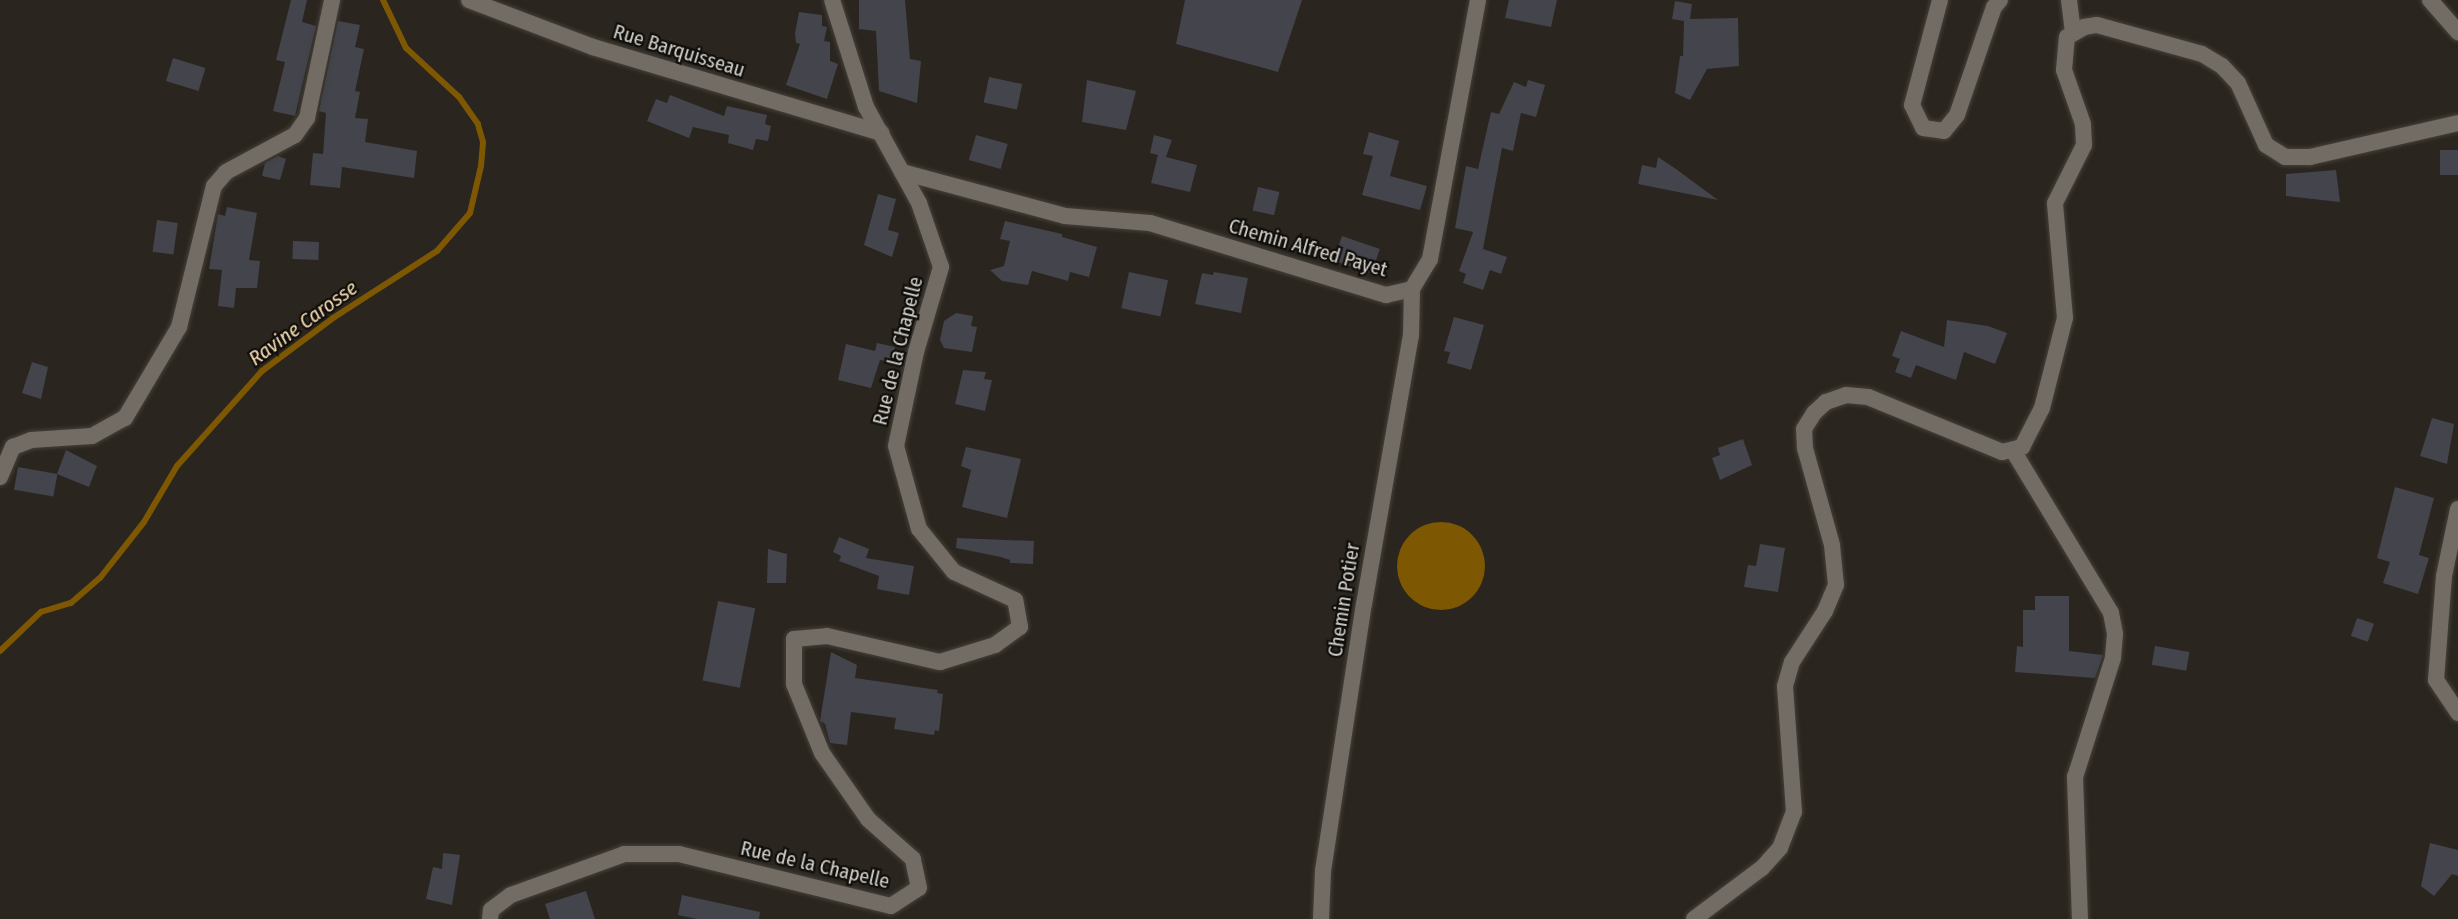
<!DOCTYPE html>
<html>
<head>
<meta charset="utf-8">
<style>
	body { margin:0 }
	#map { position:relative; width:2458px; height:919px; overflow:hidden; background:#2a251e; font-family:"Fira Sans Condensed",sans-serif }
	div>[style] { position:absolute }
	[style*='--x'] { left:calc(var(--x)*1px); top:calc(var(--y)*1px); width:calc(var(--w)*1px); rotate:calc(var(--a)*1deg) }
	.water>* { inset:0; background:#7e5702 }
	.round { border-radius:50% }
	.stream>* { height:6px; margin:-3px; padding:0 3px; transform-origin:3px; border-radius:3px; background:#7e5702 }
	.building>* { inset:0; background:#43444c; transform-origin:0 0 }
	.roads { filter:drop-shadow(0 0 2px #45413b) drop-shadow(0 0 2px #45413b) }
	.minor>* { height:16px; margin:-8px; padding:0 8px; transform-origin:8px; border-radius:8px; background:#726c64 }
	.secondary>* { height:16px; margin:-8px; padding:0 8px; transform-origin:8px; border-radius:8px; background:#726c64 }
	span { translate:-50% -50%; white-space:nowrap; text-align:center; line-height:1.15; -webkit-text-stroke:4.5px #100e0b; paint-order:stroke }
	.street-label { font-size:20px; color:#d5d2cd }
	.water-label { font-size:21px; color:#f6dbb1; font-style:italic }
</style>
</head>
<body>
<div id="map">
	<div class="water">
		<div class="round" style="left:1397px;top:522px;width:88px;height:88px"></div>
	</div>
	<div class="stream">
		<div style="--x:0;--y:651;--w:57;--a:-43.6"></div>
		<div style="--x:41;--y:612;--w:31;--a:-17"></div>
		<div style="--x:71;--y:603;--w:38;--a:-41"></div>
		<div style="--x:100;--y:578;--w:71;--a:-51.8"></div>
		<div style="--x:144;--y:522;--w:65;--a:-59.5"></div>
		<div style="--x:177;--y:466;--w:127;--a:-48.2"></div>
		<div style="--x:262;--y:371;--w:89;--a:-36.7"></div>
		<div style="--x:333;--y:318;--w:124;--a:-32.8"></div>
		<div style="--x:437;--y:251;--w:50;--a:-49"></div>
		<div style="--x:470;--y:213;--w:48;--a:-76.8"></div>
		<div style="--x:481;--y:166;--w:24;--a:-85"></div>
		<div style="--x:483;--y:142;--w:19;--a:-106"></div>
		<div style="--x:478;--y:124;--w:33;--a:-125"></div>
		<div style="--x:459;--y:97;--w:72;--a:-137.2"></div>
		<div style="--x:406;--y:48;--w:53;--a:-115.6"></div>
	</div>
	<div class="building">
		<div style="clip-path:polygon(291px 0,307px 0,302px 22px,316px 26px,295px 116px,273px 111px,285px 62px,276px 60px)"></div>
		<div style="clip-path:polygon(859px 0,905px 0,910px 59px,921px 61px,917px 103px,879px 91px,876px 31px,859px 29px)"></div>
		<div style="clip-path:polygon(1185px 0,1302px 0,1278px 72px,1176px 44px)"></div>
		<div style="clip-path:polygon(1509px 0,1557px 0,1551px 27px,1505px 18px)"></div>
		<div style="clip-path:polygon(1675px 1px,1692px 4px,1690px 19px,1738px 18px,1739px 66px,1707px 69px,1690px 100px,1675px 93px,1680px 56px,1683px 56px,1684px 21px,1672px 19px)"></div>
		<div style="clip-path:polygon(799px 12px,822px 15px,822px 26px,827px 27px,824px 41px,830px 42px,830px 61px,838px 64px,827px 99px,786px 85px,800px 44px,796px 43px,795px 33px)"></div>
		<div style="clip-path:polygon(338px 21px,360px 25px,355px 47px,364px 49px,355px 91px,360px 92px,355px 118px,368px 119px,365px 142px,417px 151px,414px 178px,342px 167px,340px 188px,310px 185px,313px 153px,323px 154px,326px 113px,319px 111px)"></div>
		<div style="left:173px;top:58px;width:34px;height:24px;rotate:17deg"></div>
		<div style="left:989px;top:77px;width:34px;height:26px;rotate:12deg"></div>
		<div style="clip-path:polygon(1087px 80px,1136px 91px,1126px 130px,1082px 122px)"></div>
		<div style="clip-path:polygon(1528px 80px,1545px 85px,1536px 117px,1521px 113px,1513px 151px,1502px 148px,1483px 249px,1507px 257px,1501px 274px,1490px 270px,1483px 290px,1463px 283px,1466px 274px,1459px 271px,1473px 232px,1455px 228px,1466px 166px,1478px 169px,1491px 112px,1499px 114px,1514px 82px,1526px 87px)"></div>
		<div style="clip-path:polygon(670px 95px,724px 116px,727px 106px,767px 115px,765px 124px,771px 126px,768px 141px,756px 139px,753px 150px,728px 143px,729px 135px,693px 127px,689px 138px,647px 121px,656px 99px,667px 103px)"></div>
		<div style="clip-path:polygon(1369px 132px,1399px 141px,1390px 176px,1427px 186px,1420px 210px,1362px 195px,1373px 156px,1363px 154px)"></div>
		<div style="left:976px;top:135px;width:33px;height:26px;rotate:16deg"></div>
		<div style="clip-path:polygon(1154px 135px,1172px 140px,1166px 157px,1197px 165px,1190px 192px,1151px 183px,1158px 155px,1150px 153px)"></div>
		<div style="left:2458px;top:150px;width:25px;height:18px;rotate:90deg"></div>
		<div style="clip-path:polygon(278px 156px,286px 159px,280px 180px,262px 176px,265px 163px)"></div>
		<div style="clip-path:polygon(1658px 157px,1676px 169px,1718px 200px,1638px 184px,1642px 165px,1656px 168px)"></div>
		<div style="clip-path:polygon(2336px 170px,2340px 202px,2286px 196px,2286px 174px)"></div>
		<div style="left:1258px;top:187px;width:22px;height:24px;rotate:13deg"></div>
		<div style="clip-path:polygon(878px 194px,896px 199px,888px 230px,899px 233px,892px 257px,864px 245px)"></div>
		<div style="clip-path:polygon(227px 207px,257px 213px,249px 260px,260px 261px,257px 288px,236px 288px,234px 308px,218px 306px,222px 270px,209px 269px,218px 214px,225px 216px)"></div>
		<div style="left:157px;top:220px;width:21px;height:32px;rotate:8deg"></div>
		<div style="clip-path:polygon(1005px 221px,1062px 234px,1062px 237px,1097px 247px,1089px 277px,1070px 272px,1068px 281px,1032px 271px,1028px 285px,1002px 281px,990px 270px,1004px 266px,1010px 241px,1000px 239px)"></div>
		<div style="left:1342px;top:236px;width:40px;height:26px;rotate:19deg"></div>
		<div style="left:293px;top:241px;width:26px;height:18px;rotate:2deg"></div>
		<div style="left:1129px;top:272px;width:40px;height:37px;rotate:12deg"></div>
		<div style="clip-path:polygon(1214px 272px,1248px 278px,1241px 313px,1195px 304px,1202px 273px,1213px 275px)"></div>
		<div style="clip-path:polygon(956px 313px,973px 316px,971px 326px,977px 327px,972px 352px,944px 348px,940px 340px,944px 321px)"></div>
		<div style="clip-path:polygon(1454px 317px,1484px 325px,1471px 370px,1447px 363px,1450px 352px,1444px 351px)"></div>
		<div style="clip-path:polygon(1947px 320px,1988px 326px,2007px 333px,1995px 364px,1964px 352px,1956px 380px,1916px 365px,1911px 378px,1895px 372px,1900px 359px,1892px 356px,1901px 331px,1944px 347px)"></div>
		<div style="clip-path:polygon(877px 343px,895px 347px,891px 362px,880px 360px,871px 388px,838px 380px,846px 344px,875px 351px)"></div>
		<div style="clip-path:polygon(32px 362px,48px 367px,41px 399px,22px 393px)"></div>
		<div style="clip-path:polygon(963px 370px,986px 372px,984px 379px,992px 380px,985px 411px,955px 404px)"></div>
		<div style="clip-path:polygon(2432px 418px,2454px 424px,2447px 464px,2420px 456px)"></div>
		<div style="clip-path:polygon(1743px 439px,1752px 465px,1720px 480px,1712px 458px,1720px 455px,1718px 448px)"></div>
		<div style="clip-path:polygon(966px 447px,1021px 459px,1007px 518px,962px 507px,971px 470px,961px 466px)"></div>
		<div style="clip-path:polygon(66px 450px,97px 466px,89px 487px,57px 474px)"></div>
		<div style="left:18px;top:467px;width:40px;height:23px;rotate:10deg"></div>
		<div style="clip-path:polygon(2395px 487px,2434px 498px,2419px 555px,2429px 558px,2418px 594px,2383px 583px,2390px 562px,2377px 558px)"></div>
		<div style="clip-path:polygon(839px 537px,869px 549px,866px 558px,914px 566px,909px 595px,877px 589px,879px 576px,839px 561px,841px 556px,833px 552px)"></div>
		<div style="clip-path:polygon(957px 538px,1034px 541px,1033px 564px,1010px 563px,1010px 560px,1001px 557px,956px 548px)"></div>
		<div style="clip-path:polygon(1760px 544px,1785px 548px,1778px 592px,1744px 587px,1748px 565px,1756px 566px)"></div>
		<div style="clip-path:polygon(768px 549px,787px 554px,786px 583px,767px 583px)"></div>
		<div style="clip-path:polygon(2035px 596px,2069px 596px,2069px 651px,2103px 655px,2095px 678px,2015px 672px,2017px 646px,2023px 647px,2023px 610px,2035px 610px)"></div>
		<div style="left:718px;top:601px;width:38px;height:81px;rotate:11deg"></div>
		<div style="left:2357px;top:618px;width:18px;height:19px;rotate:19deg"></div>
		<div style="left:2155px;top:646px;width:35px;height:19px;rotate:10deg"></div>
		<div style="clip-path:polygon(831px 652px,857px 665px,855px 678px,938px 690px,937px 693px,943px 694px,939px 731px,935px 730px,934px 735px,894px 729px,896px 718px,851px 712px,847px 745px,830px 743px,825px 724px,820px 721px)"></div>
		<div style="clip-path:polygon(2430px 843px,2458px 850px,2458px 876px,2452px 874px,2434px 896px,2421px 886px)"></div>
		<div style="clip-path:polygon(443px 853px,460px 855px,452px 905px,426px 899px,433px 867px,442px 869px)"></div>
		<div style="clip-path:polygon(586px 891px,595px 919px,550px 919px,545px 904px)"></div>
		<div style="clip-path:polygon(682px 895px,760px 912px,759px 919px,697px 919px,678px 915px)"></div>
	</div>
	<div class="roads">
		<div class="minor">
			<div style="--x:469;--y:0;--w:133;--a:20.8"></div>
			<div style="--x:593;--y:47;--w:301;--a:16.6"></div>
			<div style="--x:1940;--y:0;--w:109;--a:104.9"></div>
			<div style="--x:1912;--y:105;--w:25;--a:64"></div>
			<div style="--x:1923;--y:128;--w:21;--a:8"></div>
			<div style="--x:1944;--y:131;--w:21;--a:-51"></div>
			<div style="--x:1957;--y:115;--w:114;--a:-71.1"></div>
			<div style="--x:1994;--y:7;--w:9;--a:-49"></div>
			<div style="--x:2069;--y:0;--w:31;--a:83"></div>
			<div style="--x:2430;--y:0;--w:43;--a:48.8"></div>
			<div style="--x:902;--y:172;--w:169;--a:15.1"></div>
			<div style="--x:1065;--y:216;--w:85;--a:4.7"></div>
			<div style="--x:1150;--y:223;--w:247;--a:17"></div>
			<div style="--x:1386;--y:295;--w:27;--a:-13"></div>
			<div style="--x:1412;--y:289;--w:35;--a:-59"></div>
			<div style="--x:1430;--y:259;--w:263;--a:-79.5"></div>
			<div style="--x:2014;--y:452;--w:188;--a:58.9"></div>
			<div style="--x:2111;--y:613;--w:21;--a:79"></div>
			<div style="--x:2115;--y:634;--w:24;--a:95"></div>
			<div style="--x:2113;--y:658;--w:125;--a:107.7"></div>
			<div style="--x:2075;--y:777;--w:142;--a:88"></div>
			<div style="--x:0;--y:477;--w:33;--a:-67"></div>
			<div style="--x:13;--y:447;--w:19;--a:-21"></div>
			<div style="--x:31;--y:440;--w:61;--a:-3.8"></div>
			<div style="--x:92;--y:436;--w:38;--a:-29"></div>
			<div style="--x:125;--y:418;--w:106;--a:-59.3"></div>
			<div style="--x:179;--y:327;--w:145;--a:-76.1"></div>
			<div style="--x:214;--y:186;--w:18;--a:-49"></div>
			<div style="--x:226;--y:172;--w:78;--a:-28.2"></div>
			<div style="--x:295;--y:135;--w:21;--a:-55"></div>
			<div style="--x:307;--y:118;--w:121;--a:-78"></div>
			<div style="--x:2458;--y:509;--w:68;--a:101.8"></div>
			<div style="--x:2444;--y:576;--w:104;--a:94.4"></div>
			<div style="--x:2436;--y:680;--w:40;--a:56"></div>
			<div style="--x:490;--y:919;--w:9;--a:-84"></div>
			<div style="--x:491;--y:910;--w:25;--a:-37"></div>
			<div style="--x:511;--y:895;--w:120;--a:-19.9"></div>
			<div style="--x:624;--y:854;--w:55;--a:0"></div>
			<div style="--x:679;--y:854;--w:218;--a:13.8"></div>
			<div style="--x:891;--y:906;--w:33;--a:-33"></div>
			<div style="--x:919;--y:888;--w:30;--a:-102"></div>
			<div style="--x:913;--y:859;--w:60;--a:-138.4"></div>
			<div style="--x:868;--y:819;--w:80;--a:-124.9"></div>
			<div style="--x:822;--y:753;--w:74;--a:-112.1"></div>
			<div style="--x:794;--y:684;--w:45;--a:-90"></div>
			<div style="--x:794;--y:639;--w:33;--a:-5"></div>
			<div style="--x:827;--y:636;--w:116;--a:13"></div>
			<div style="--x:940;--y:662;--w:58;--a:-17.2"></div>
			<div style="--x:995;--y:645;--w:31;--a:-36"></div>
			<div style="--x:1020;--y:627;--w:27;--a:-100"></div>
			<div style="--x:1015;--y:600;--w:67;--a:-155.3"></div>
			<div style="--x:954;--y:572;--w:55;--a:-129.1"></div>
			<div style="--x:919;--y:529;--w:86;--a:-105.5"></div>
			<div style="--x:896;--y:446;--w:96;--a:-78"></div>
			<div style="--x:916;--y:352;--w:89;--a:-73.6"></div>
			<div style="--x:941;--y:267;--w:68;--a:-109"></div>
			<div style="--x:919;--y:203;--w:110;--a:-118.9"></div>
			<div style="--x:866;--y:107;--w:112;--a:-107.6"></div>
			<div style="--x:1321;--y:919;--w:48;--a:-87.6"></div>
			<div style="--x:1323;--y:871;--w:270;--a:-81.3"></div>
			<div style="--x:1364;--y:604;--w:272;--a:-80.1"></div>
			<div style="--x:1411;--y:336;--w:47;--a:-88.8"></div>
		</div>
		<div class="secondary">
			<div style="--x:1694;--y:919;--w:85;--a:-36.9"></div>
			<div style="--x:1762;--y:868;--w:27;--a:-48"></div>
			<div style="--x:1780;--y:848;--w:39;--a:-69"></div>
			<div style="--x:1794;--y:812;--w:126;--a:-94.1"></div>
			<div style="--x:1785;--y:686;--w:25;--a:-74"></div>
			<div style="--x:1792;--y:662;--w:61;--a:-57.1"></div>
			<div style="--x:1825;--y:611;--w:28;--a:-67"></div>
			<div style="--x:1836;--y:585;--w:40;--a:-95.7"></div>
			<div style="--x:1832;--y:545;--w:101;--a:-105.6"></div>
			<div style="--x:1805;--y:448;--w:19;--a:-93"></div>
			<div style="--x:1804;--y:429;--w:19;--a:-58"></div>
			<div style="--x:1814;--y:413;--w:16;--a:-43"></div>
			<div style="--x:1826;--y:402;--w:21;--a:-19"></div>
			<div style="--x:1846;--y:395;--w:22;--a:5"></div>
			<div style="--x:1868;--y:397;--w:145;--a:22.3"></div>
			<div style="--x:2002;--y:452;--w:21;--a:-14"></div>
			<div style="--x:2022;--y:447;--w:44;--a:-62.9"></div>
			<div style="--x:2042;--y:408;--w:93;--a:-75.7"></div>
			<div style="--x:2065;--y:318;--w:115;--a:-95"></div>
			<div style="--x:2055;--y:203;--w:65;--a:-63.4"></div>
			<div style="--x:2084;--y:145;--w:21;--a:-93"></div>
			<div style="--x:2083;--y:124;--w:57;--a:-109.4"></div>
			<div style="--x:2064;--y:70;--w:33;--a:-85"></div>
			<div style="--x:2067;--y:37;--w:20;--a:-30"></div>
			<div style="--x:2084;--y:27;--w:13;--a:-9"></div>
			<div style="--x:2097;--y:25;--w:109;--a:15.4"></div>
			<div style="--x:2202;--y:54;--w:23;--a:31"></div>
			<div style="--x:2222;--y:66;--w:23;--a:47"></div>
			<div style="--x:2238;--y:83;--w:68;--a:65.7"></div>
			<div style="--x:2266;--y:145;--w:22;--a:32"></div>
			<div style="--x:2285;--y:157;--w:25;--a:0"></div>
			<div style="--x:2310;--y:157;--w:152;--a:-12.9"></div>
		</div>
	</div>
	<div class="street-label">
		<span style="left:679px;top:51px;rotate:17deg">Rue Barquisseau</span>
		<span style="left:1308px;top:248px;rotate:16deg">Chemin Alfred Payet</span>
		<span style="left:898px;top:351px;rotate:-76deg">Rue de la Chapelle</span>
		<span style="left:1344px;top:600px;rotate:-81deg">Chemin Potier</span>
		<span style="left:815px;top:865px;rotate:13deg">Rue de la Chapelle</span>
	</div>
	<div class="water-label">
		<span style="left:303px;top:323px;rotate:-36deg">Ravine Carosse</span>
	</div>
</div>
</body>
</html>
